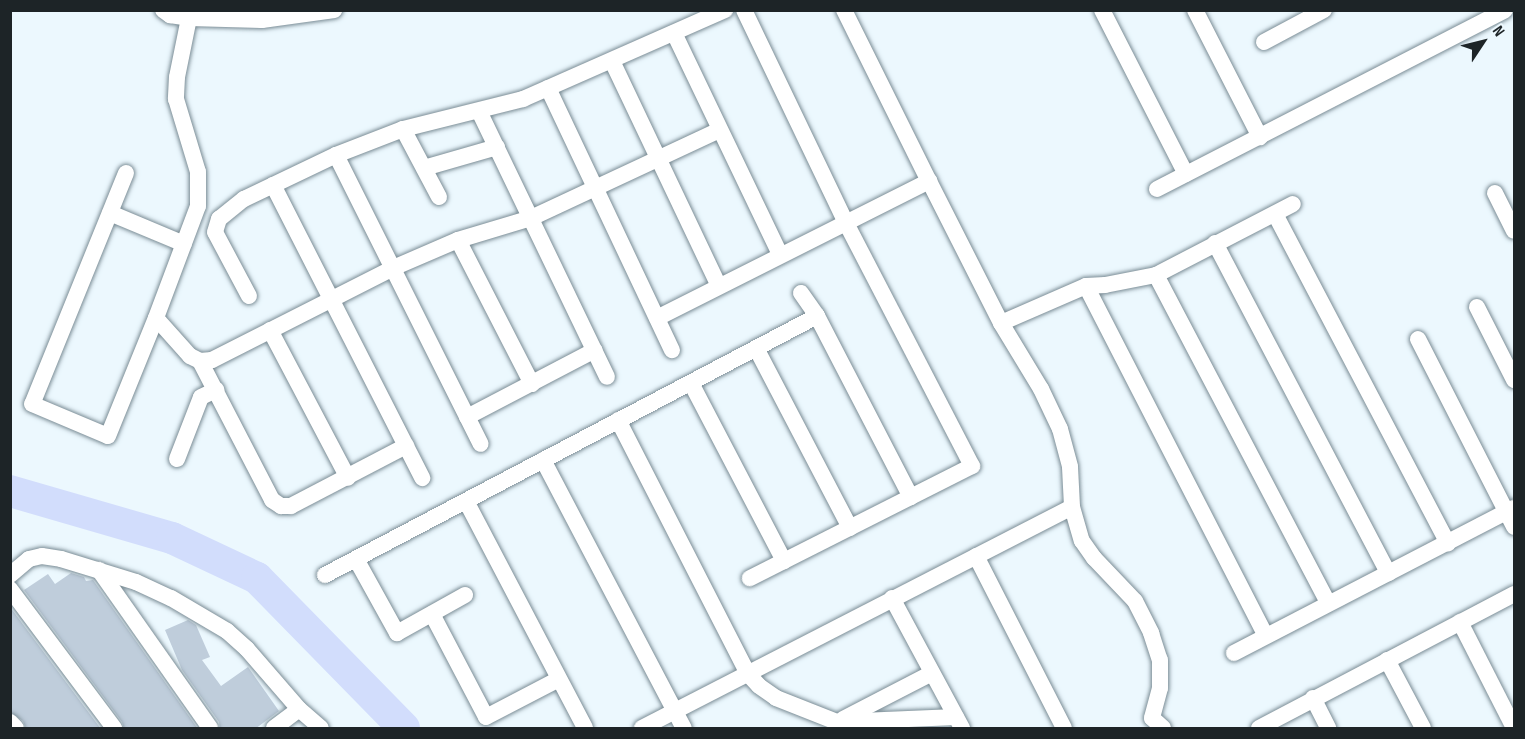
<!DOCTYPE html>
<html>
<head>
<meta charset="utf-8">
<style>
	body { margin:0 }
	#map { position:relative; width:1525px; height:739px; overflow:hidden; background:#ecf8fe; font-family:"Sofia Sans Condensed",sans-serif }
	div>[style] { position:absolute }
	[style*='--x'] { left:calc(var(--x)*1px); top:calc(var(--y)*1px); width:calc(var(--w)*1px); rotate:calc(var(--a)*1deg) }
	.river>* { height:32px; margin:-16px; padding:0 16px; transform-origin:16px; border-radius:16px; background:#d2ddfc }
	.building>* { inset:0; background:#bfcddb }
	.roads { filter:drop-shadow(0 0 2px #7a8c95) drop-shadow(0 0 2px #7a8c95) }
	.street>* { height:16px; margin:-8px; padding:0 8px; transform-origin:8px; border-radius:8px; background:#fff }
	span { translate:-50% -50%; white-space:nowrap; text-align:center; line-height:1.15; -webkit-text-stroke:6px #ecf8fe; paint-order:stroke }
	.frame { position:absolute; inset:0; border:12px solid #1d2427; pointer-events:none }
	.north { position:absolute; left:1453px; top:12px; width:60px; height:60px; -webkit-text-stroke:4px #ecf8fe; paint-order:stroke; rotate:55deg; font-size:16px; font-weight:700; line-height:24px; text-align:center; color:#1d2427 }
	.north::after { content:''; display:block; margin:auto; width:21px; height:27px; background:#1d2427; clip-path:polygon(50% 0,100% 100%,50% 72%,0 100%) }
</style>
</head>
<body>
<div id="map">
	<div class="river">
		<div style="--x:10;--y:491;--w:169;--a:16.2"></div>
		<div style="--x:172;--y:538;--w:94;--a:25.2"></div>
		<div style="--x:257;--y:578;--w:210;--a:45.6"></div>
	</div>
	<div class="building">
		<div style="clip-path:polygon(71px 573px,84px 577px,86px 581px,93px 580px,198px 729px,124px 729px,122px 722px,24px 590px,48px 574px,55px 584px)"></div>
		<div style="clip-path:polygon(10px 607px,101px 729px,26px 729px,23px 721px,10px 712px)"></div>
		<div style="clip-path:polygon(188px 620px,196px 625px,210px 657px,202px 660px,221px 686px,248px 667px,279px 711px,255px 729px,220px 729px,219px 722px,182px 670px,165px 630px)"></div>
	</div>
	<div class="roads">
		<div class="street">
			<div style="--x:163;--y:10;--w:9;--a:36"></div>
			<div style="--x:170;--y:15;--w:19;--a:9"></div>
			<div style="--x:189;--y:18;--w:60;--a:101.5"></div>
			<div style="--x:177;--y:77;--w:22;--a:93"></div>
			<div style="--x:176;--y:99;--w:76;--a:73.2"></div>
			<div style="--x:198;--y:172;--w:34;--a:90"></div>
			<div style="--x:198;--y:206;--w:120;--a:110.6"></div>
			<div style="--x:156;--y:318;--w:51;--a:48.2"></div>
			<div style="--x:190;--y:356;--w:11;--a:27"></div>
			<div style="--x:200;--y:361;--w:12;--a:-5"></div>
			<div style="--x:212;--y:360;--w:203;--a:-26.9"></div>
			<div style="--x:393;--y:268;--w:71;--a:-23.3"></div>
			<div style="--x:458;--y:240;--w:76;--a:-16.8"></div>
			<div style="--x:531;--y:218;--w:208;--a:-25"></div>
			<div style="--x:744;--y:10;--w:234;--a:64.4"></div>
			<div style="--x:845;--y:221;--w:276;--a:62.6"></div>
			<div style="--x:972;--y:466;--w:249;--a:153.2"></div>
			<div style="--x:844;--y:10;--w:191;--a:63.6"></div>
			<div style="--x:1102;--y:10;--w:184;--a:62.9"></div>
			<div style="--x:1195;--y:10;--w:143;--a:62.9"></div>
			<div style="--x:189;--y:18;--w:73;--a:1.6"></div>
			<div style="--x:262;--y:20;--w:73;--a:-7.9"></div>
			<div style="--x:674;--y:33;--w:245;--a:64.4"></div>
			<div style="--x:1264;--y:42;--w:68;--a:-28.1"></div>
			<div style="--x:612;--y:61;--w:249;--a:64.6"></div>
			<div style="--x:548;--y:88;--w:290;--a:64.7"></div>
			<div style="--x:479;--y:111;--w:295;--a:64.3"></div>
			<div style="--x:403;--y:129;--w:77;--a:62.1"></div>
			<div style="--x:336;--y:155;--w:323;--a:63.4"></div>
			<div style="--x:424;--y:168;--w:76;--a:-16"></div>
			<div style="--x:126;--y:173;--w:249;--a:112.1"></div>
			<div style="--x:32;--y:404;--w:82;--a:22.8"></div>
			<div style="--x:108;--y:436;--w:127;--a:-67.9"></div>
			<div style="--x:273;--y:185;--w:329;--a:63"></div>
			<div style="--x:1157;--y:189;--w:391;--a:-27.2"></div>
			<div style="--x:1495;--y:193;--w:42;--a:63.4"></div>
			<div style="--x:110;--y:213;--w:80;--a:22.7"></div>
			<div style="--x:1275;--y:214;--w:372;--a:62.3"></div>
			<div style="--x:458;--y:240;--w:162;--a:62.8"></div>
			<div style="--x:1215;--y:243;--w:373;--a:62.3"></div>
			<div style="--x:1156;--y:275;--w:370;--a:62.3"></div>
			<div style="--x:1086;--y:286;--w:392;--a:62.8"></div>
			<div style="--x:801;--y:293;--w:28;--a:55"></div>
			<div style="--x:817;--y:316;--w:204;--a:62.6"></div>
			<div style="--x:249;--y:296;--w:72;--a:-118"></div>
			<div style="--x:215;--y:232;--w:14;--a:-73"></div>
			<div style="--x:219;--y:219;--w:32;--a:-39"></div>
			<div style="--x:244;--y:199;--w:102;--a:-25.6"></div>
			<div style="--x:336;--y:155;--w:72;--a:-21.2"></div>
			<div style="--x:403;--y:129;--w:124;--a:-14"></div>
			<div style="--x:523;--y:99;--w:221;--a:-23.8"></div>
			<div style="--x:1477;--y:307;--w:82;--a:63.1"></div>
			<div style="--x:657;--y:318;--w:305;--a:-26.7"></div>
			<div style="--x:929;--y:181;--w:159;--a:63.1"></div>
			<div style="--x:1001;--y:323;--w:93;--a:-23.5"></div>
			<div style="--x:1086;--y:286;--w:19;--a:-3"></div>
			<div style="--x:1105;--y:285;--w:52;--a:-11.1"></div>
			<div style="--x:1156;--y:275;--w:154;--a:-27.4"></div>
			<div style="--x:1001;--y:323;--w:77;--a:58.8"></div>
			<div style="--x:1041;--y:389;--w:44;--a:64.6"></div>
			<div style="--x:1060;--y:429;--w:39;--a:75"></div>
			<div style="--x:1070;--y:467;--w:40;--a:87.1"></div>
			<div style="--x:1072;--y:507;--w:35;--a:74"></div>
			<div style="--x:1082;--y:541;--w:21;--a:55"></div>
			<div style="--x:1094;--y:558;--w:59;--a:46.4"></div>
			<div style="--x:1135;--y:601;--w:36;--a:63"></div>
			<div style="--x:1151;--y:633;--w:28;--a:72"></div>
			<div style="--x:1160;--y:660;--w:28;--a:90"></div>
			<div style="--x:1160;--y:688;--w:31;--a:105"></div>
			<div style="--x:1152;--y:718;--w:15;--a:42"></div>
			<div style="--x:270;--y:330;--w:167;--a:62.2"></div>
			<div style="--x:1418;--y:339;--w:211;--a:62.9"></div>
			<div style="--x:756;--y:348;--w:203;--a:62.4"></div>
			<div style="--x:200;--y:361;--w:157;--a:62.6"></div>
			<div style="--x:272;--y:500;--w:11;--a:34"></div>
			<div style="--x:281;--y:506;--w:10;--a:0"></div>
			<div style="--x:291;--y:506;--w:130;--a:-27.6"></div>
			<div style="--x:691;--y:383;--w:201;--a:62.4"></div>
			<div style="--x:467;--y:417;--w:144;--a:-27.6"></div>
			<div style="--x:618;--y:420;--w:285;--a:62.9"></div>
			<div style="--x:748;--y:674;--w:16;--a:47"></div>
			<div style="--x:759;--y:686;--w:21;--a:35"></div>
			<div style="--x:776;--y:698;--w:66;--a:21.5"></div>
			<div style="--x:837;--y:722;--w:119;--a:-2.4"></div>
			<div style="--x:177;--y:459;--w:66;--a:-68.8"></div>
			<div style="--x:201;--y:397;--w:17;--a:-25"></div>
			<div style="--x:543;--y:460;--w:303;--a:62.3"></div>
			<div style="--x:466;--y:501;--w:256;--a:62.3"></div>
			<div style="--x:976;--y:556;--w:193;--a:62.9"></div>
			<div style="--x:356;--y:559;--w:85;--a:61"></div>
			<div style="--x:397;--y:633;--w:78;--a:-29.2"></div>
			<div style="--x:99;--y:570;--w:193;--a:54.9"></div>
			<div style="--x:10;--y:575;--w:25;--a:-40"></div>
			<div style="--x:29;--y:559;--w:13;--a:-13"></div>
			<div style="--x:42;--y:556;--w:19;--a:9"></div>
			<div style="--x:61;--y:559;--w:78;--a:17"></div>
			<div style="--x:136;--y:582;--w:38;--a:25"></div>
			<div style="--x:171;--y:598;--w:65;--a:30.5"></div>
			<div style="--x:227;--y:631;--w:27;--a:42"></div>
			<div style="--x:247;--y:649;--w:79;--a:49.1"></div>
			<div style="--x:299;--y:709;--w:29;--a:41"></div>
			<div style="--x:325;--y:575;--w:556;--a:-27.76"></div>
			<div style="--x:10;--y:589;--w:174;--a:53.2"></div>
			<div style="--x:892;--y:598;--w:148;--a:61.7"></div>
			<div style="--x:432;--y:614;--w:116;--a:62.3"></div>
			<div style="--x:486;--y:717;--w:82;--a:-27.5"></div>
			<div style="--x:1460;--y:622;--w:119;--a:63"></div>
			<div style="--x:1234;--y:653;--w:315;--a:-27.4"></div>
			<div style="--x:1387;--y:660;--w:77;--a:62.1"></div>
			<div style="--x:1313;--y:698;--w:34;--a:63"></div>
			<div style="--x:843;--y:719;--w:100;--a:-27.3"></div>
			<div style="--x:10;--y:722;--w:8;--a:45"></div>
			<div style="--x:274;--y:728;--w:31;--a:-37"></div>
			<div style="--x:642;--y:728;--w:483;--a:-27.2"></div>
			<div style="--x:1259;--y:728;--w:288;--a:-27.7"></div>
		</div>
	</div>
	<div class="frame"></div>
	<div class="north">N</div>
</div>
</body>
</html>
